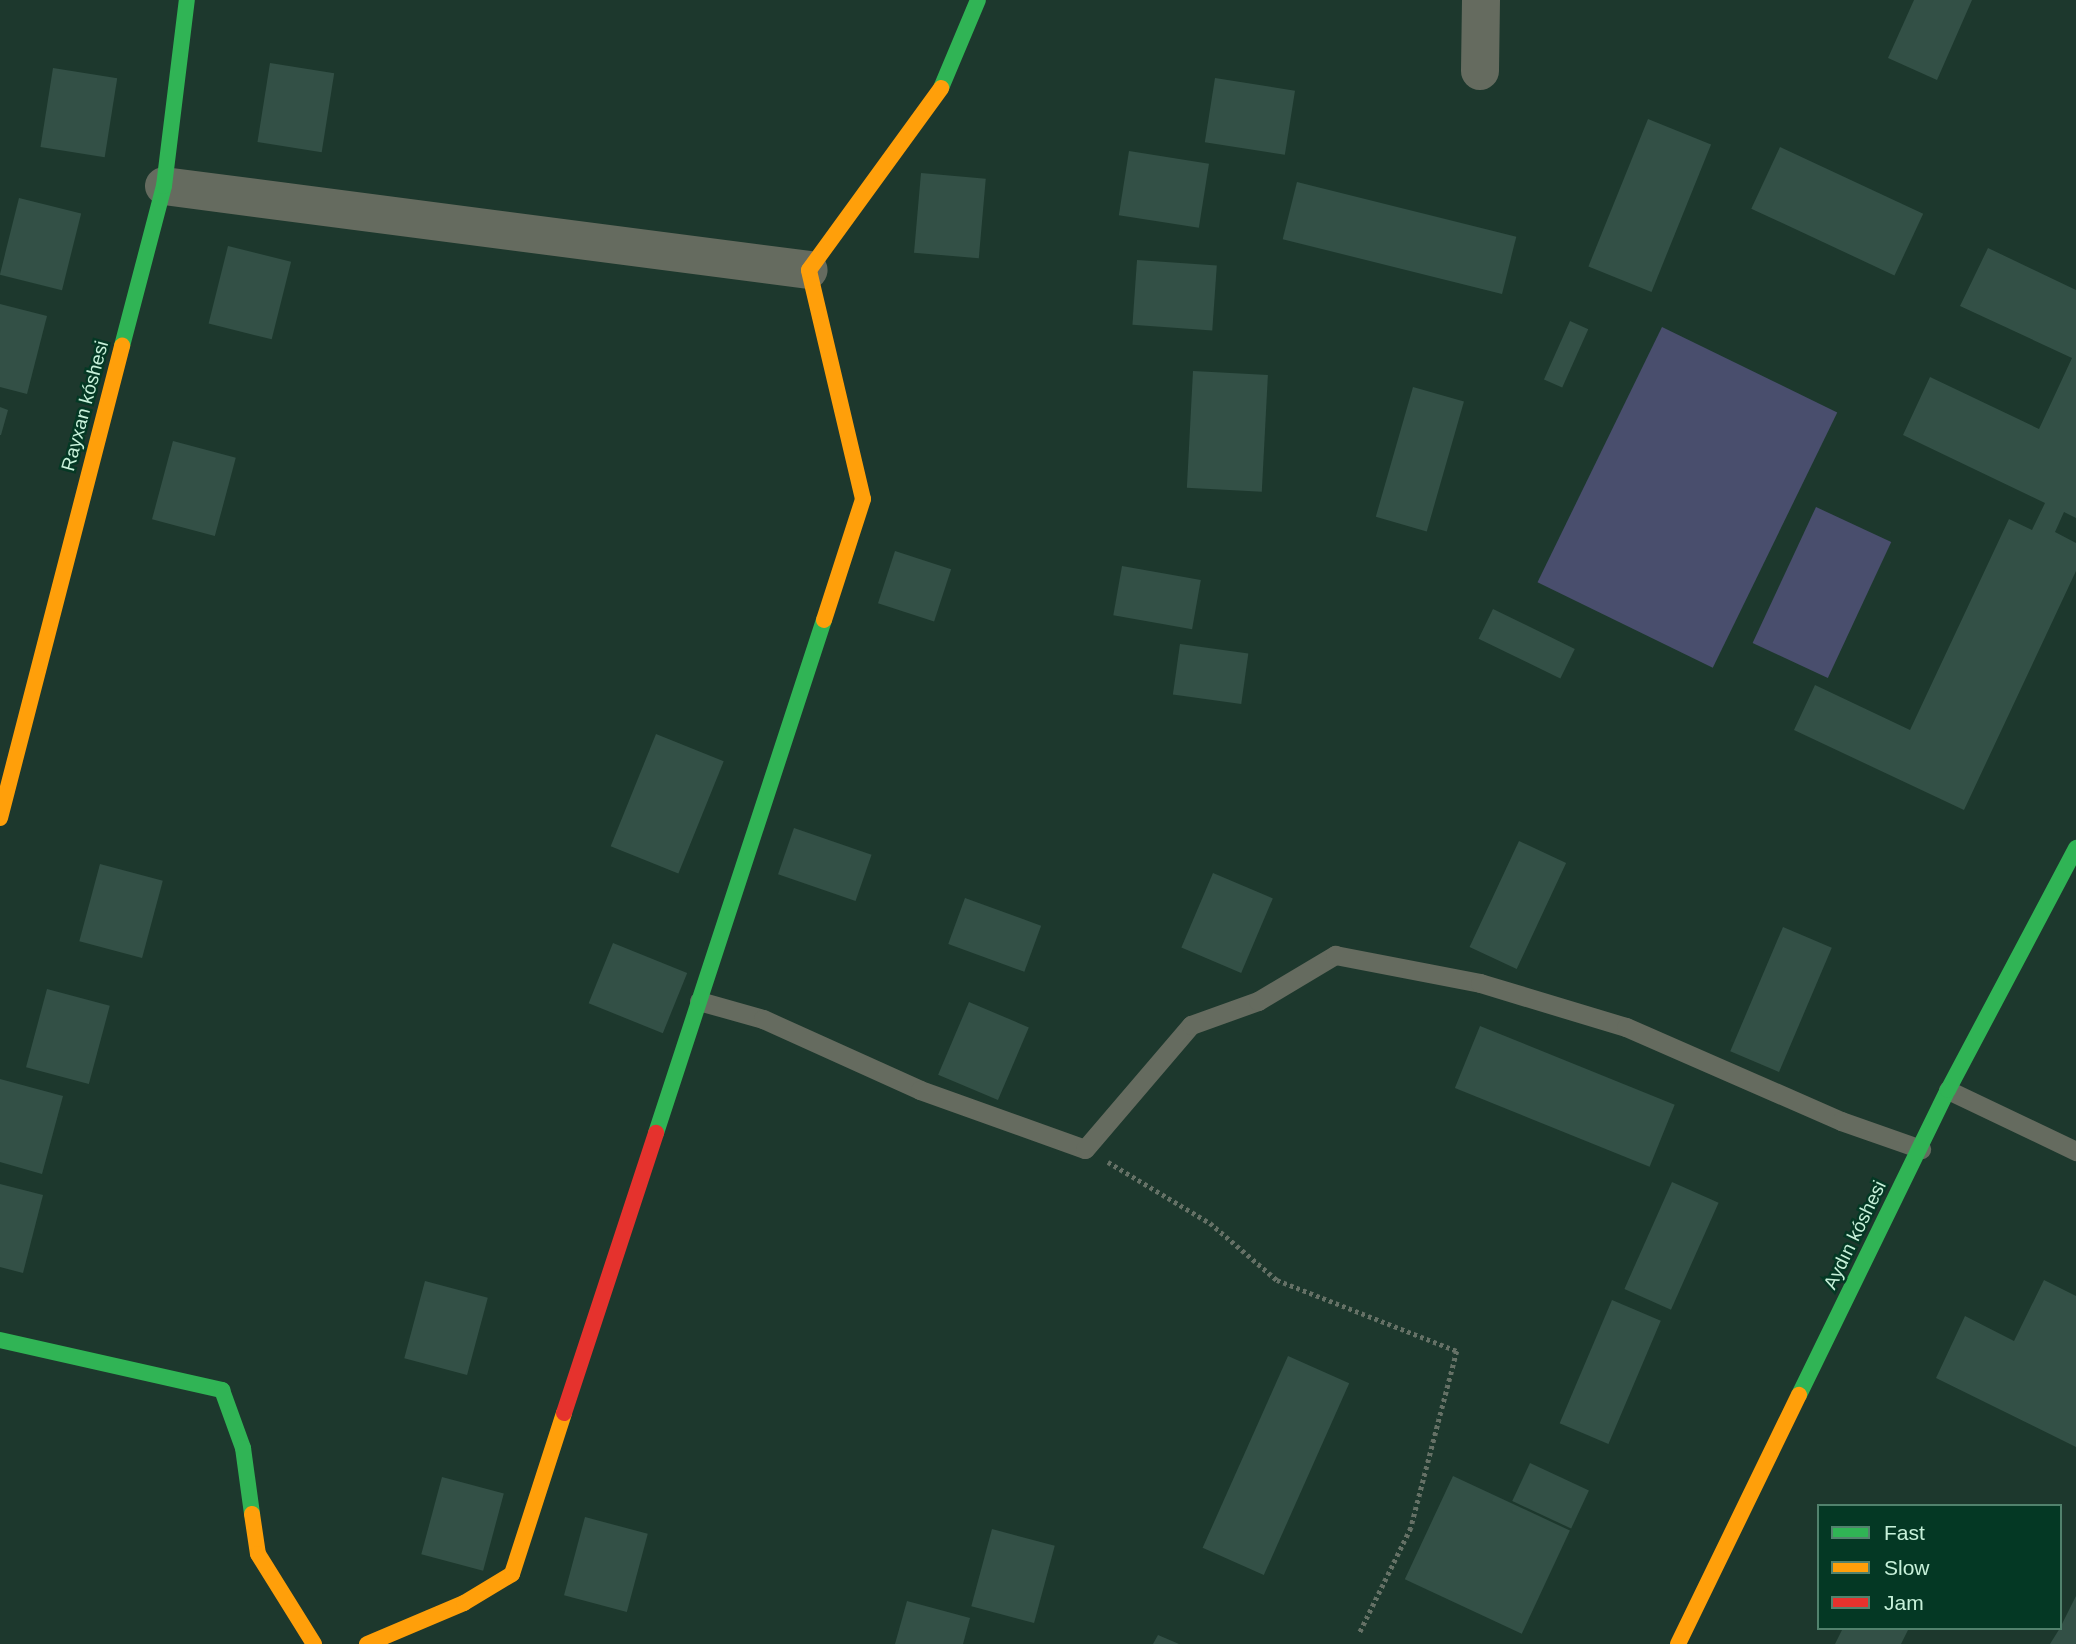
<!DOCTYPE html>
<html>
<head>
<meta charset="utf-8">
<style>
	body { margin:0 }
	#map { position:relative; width:2076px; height:1644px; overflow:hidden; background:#1d382d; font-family:Arial,sans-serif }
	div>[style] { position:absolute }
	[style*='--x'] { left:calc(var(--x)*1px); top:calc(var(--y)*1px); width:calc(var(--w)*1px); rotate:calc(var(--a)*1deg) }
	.green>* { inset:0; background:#494e6d; transform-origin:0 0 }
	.building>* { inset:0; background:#335046; transform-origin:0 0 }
	.path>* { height:4.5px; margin-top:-2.25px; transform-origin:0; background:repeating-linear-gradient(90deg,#657166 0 3.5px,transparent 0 7px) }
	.lane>* { height:19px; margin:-9.5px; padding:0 9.5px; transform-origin:9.5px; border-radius:9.5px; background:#656b5f }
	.street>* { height:38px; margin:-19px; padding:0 19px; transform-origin:19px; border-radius:19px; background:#656b5f }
	.fast>* { height:16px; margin:-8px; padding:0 8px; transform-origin:8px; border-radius:8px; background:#30b455 }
	.slow>* { height:16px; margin:-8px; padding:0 8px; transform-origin:8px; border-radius:8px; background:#ff9f0a }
	.jam>* { height:16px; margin:-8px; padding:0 8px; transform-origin:8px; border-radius:8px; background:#e5322d }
	span { translate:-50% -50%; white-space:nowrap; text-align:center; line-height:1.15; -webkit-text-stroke:5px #043824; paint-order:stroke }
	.street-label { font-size:19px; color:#c7f1da }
	.legend { position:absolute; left:1817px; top:1504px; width:245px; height:126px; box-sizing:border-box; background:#043824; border:2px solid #52826d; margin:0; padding:9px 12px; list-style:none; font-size:21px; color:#c7f1da }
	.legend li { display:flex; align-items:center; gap:14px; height:35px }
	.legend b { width:35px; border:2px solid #52826d }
</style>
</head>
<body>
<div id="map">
	<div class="green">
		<div style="left:1662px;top:327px;width:195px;height:284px;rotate:26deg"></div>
		<div style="left:1816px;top:507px;width:83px;height:150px;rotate:25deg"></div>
	</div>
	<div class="building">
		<div style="clip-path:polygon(1914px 0,1972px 0,1937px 80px,1888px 58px)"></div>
		<div style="left:270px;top:63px;width:65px;height:80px;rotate:9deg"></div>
		<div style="left:53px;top:68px;width:65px;height:80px;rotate:9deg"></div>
		<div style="left:1215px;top:78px;width:81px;height:65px;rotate:9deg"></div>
		<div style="left:1648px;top:119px;width:68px;height:159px;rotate:22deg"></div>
		<div style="left:1780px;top:147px;width:158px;height:68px;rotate:25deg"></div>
		<div style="left:1129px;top:151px;width:81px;height:65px;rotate:9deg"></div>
		<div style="left:921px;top:173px;width:65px;height:80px;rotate:5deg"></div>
		<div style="left:1297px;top:182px;width:226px;height:59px;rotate:14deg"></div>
		<div style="left:19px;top:198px;width:64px;height:79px;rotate:14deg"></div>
		<div style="left:228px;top:246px;width:65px;height:80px;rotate:14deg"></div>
		<div style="clip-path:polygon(1988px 248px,2076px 290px,2076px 518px,2064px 512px,2055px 532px,2076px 543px,2076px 571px,1964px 810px,1794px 730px,1815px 685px,1910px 730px,2009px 519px,2032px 530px,2045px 503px,1903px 435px,1930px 377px,2039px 429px,2072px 358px,1960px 306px)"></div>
		<div style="left:1137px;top:260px;width:80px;height:65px;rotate:4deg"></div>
		<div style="clip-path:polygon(0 304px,47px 316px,27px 394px,0 387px)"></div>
		<div style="left:1570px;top:321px;width:20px;height:64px;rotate:24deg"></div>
		<div style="left:1193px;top:371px;width:75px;height:117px;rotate:3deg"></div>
		<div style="left:1413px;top:387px;width:53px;height:135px;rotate:16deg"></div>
		<div style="clip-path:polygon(0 407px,8px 410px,1px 435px,0 435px)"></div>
		<div style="left:173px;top:441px;width:65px;height:81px;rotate:15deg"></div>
		<div style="left:895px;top:551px;width:59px;height:55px;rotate:18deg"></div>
		<div style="left:1122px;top:566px;width:80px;height:50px;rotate:10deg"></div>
		<div style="left:1493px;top:609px;width:91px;height:33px;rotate:26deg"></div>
		<div style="left:1180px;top:644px;width:69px;height:51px;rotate:8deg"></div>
		<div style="left:656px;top:734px;width:73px;height:121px;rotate:22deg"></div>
		<div style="left:794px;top:828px;width:82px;height:49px;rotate:19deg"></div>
		<div style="left:1519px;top:841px;width:52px;height:117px;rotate:25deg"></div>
		<div style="left:100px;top:864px;width:65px;height:80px;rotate:15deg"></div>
		<div style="left:1213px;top:873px;width:65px;height:81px;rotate:23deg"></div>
		<div style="left:965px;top:898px;width:81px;height:49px;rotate:20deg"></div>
		<div style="left:1783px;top:927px;width:53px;height:135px;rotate:23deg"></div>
		<div style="left:613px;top:943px;width:80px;height:65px;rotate:22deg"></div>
		<div style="left:47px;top:989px;width:65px;height:81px;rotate:15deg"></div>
		<div style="left:969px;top:1002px;width:65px;height:79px;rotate:23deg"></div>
		<div style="left:1480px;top:1026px;width:210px;height:67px;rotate:22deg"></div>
		<div style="clip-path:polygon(0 1079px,63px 1096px,42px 1174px,0 1162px)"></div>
		<div style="left:1672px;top:1182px;width:51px;height:117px;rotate:24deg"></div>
		<div style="clip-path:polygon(0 1184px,43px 1195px,23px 1273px,0 1267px)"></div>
		<div style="clip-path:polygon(2044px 1280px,2076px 1296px,2076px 1447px,1936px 1378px,1965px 1316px,2014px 1341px)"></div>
		<div style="left:425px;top:1281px;width:65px;height:80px;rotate:15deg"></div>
		<div style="left:1612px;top:1300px;width:53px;height:134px;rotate:23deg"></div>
		<div style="left:1288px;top:1356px;width:67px;height:210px;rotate:24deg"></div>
		<div style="left:1530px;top:1463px;width:65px;height:42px;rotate:25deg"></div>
		<div style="left:1453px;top:1476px;width:129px;height:114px;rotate:25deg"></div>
		<div style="left:442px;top:1477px;width:64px;height:80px;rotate:15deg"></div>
		<div style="left:585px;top:1517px;width:65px;height:81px;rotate:15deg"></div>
		<div style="left:992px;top:1529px;width:65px;height:80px;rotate:15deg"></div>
		<div style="clip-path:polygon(2076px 1596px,2076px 1644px,2050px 1644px,2060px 1628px)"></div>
		<div style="clip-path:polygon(907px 1601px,970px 1618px,963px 1644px,895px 1644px)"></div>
		<div style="clip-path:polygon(1843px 1628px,1909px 1628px,1901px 1644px,1835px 1644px)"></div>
		<div style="clip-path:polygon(1158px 1635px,1179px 1644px,1153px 1644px)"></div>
	</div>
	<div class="path">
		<div style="--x:1108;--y:1162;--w:119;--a:30.9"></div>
		<div style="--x:1210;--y:1223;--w:88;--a:40.4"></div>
		<div style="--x:1277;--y:1280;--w:193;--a:21.5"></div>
		<div style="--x:1457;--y:1351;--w:183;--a:104.6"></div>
		<div style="--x:1411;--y:1528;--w:116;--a:116.1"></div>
	</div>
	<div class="lane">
		<div style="--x:699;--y:1001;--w:66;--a:15.7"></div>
		<div style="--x:763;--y:1019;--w:172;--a:24.3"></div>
		<div style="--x:920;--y:1090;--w:175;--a:19.7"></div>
		<div style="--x:1085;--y:1149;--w:163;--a:-49.5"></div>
		<div style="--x:1191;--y:1025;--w:71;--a:-19.7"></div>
		<div style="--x:1258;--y:1001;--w:90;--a:-30.9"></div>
		<div style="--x:1335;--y:955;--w:148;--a:10.9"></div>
		<div style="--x:1480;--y:983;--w:152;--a:16.8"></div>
		<div style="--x:1626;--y:1027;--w:235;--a:23.6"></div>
		<div style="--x:1841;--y:1121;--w:85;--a:19.3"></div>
		<div style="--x:1948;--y:1090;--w:142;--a:25.5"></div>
	</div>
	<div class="street">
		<div style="--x:1480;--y:71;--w:71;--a:-89.2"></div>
		<div style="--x:164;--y:186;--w:650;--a:7.42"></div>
	</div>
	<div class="fast">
		<div style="--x:941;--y:88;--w:95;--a:-67.2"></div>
		<div style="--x:122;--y:346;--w:165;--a:-75.3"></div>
		<div style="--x:164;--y:186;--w:187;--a:-83"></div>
		<div style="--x:656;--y:1133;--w:540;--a:-71.87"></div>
		<div style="--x:0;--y:1340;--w:228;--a:12.7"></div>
		<div style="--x:222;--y:1390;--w:62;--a:70.1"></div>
		<div style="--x:243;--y:1448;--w:67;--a:82.2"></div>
		<div style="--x:1799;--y:1395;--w:339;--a:-64"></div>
		<div style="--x:1948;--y:1090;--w:274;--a:-62.1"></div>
	</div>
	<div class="slow">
		<div style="--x:824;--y:620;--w:127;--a:-72.1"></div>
		<div style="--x:863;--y:499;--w:235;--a:-103.3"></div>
		<div style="--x:809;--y:270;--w:225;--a:-54"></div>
		<div style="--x:0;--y:818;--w:488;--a:-75.5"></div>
		<div style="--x:252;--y:1514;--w:40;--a:81.5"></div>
		<div style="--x:258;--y:1554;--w:106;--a:58.1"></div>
		<div style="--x:367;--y:1644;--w:105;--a:-22.9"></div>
		<div style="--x:464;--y:1603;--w:56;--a:-31.1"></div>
		<div style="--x:512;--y:1574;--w:169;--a:-72.1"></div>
		<div style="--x:1678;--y:1644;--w:277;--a:-64.1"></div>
	</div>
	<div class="jam">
		<div style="--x:564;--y:1413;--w:295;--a:-71.8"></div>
	</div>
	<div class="street-label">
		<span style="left:85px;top:406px;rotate:-75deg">Rayxan kóshesi</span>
		<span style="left:1855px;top:1235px;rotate:-64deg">Aydın kóshesi</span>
	</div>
	<ul class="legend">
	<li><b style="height:9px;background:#30b455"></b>Fast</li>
	<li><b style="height:9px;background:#ff9f0a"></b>Slow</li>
	<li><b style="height:9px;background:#e5322d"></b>Jam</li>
	</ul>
</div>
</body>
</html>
